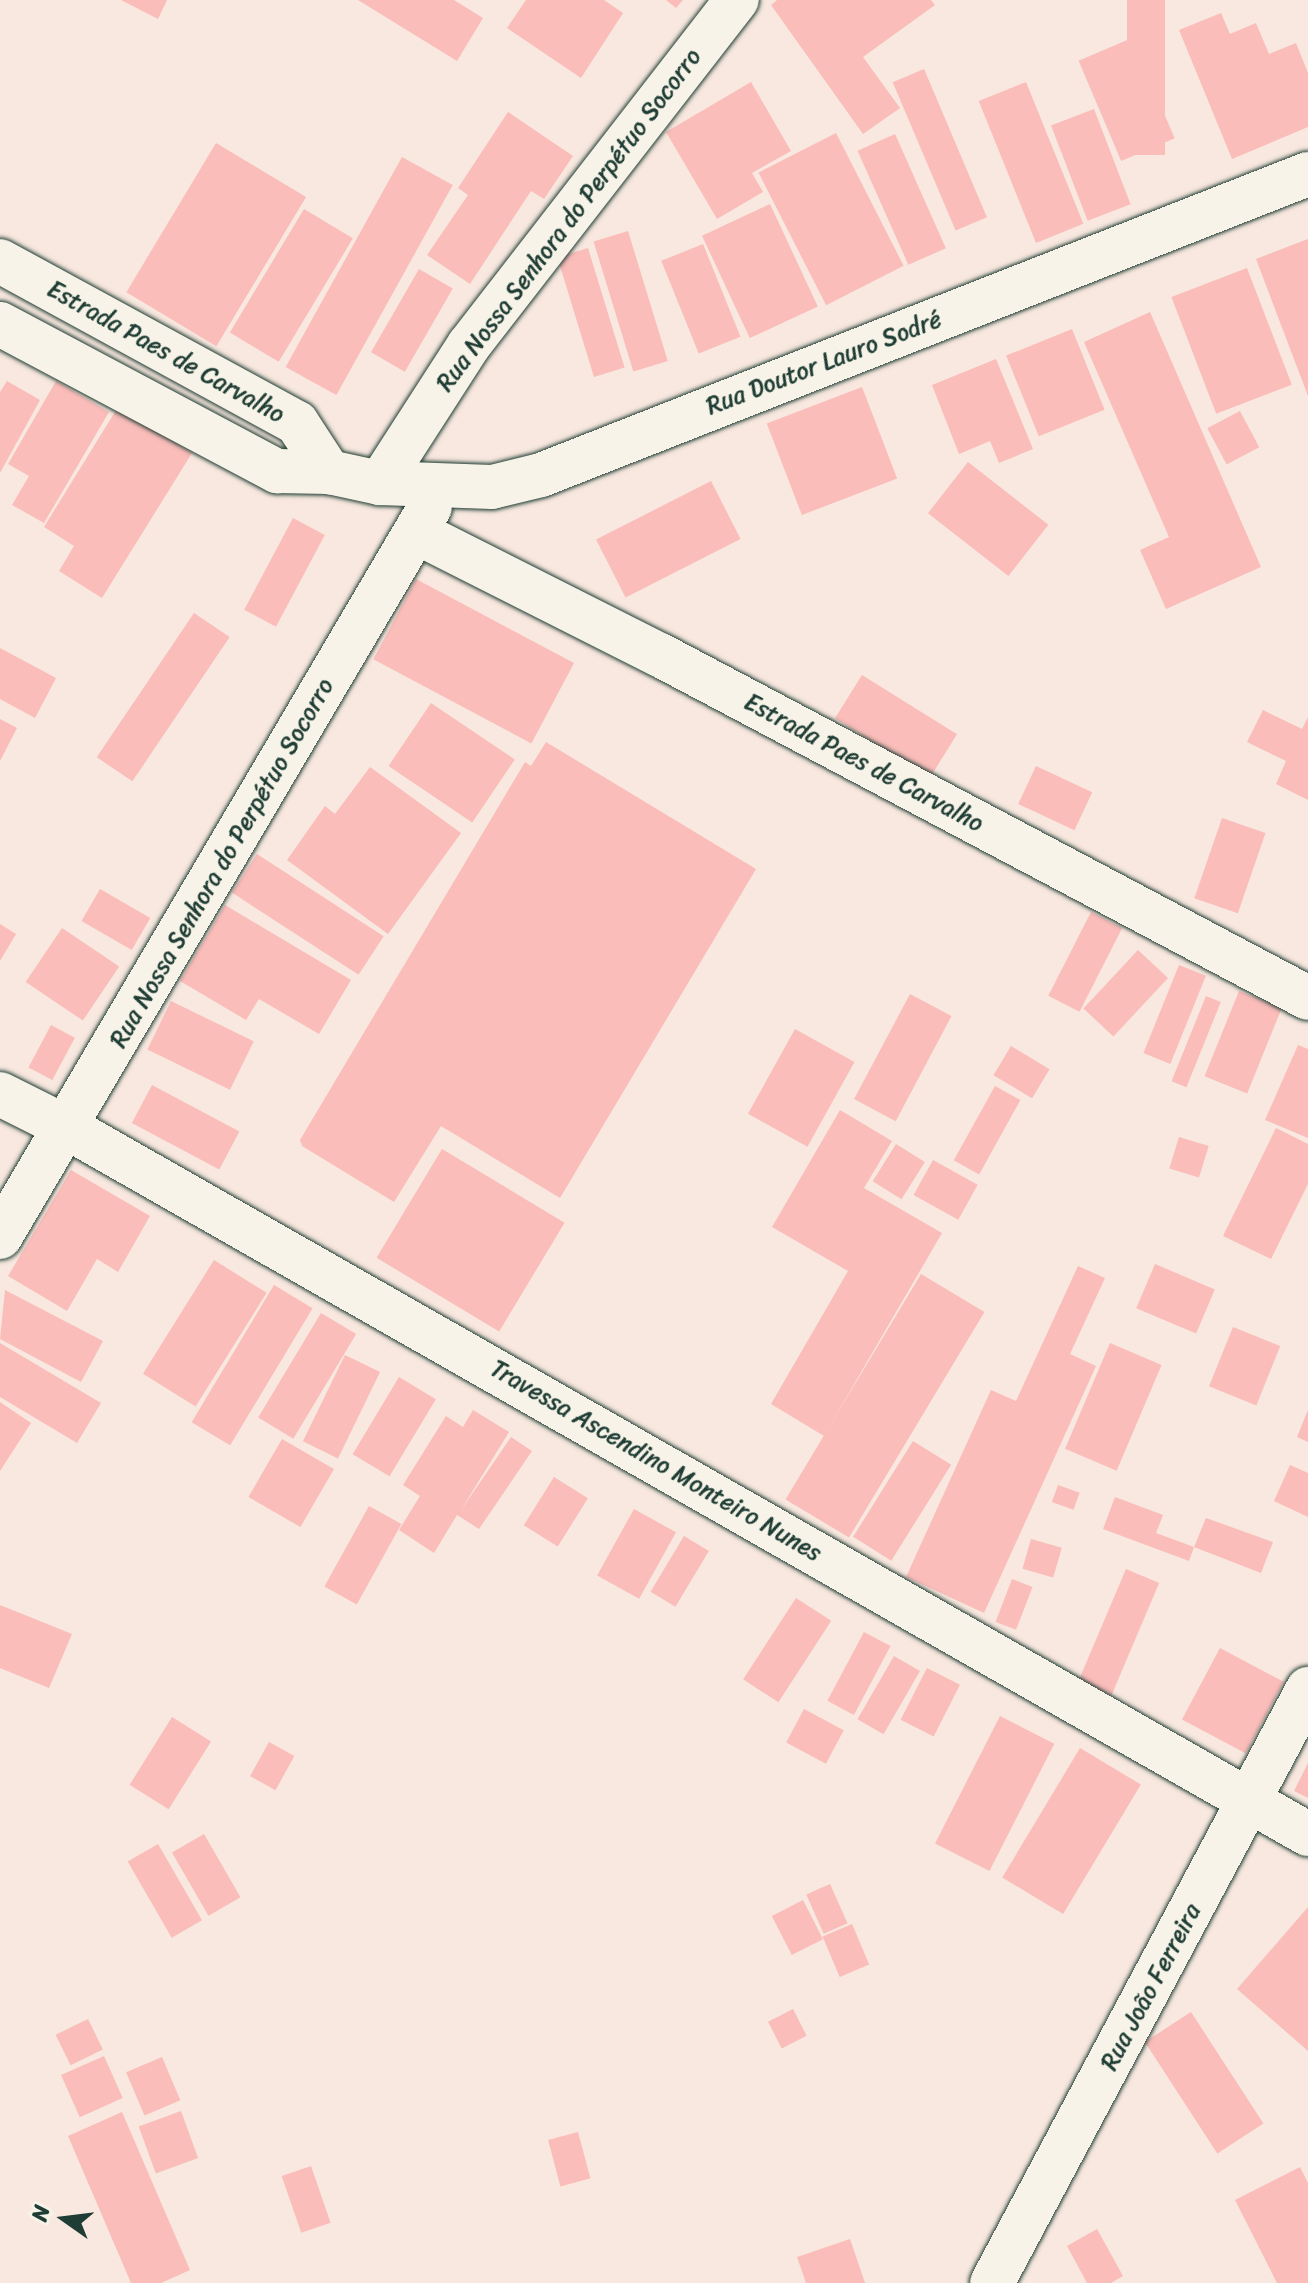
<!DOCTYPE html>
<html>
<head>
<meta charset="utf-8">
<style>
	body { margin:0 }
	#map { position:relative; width:1308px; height:2283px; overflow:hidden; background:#f8e8df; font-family:Sriracha,sans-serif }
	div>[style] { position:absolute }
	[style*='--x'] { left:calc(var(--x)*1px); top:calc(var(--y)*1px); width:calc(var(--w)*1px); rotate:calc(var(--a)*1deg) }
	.building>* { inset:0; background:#fabdba; transform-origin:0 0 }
	.roads { filter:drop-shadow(0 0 2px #1f3d34) drop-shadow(0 0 2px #1f3d34) }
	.street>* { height:44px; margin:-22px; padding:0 22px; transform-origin:22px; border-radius:22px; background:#f7f3e8 }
	.secondary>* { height:44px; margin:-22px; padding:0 22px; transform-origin:22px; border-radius:22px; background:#f7f3e8 }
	span { translate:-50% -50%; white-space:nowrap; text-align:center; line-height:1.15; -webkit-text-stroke:8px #f7f3e8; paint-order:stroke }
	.street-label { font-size:24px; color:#1f3d34 }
	.north { position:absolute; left:24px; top:2179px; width:80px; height:80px; -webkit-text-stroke:6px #f7f3e8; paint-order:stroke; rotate:284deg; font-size:22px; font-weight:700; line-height:32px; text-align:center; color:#1f3d34 }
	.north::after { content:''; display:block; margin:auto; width:28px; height:36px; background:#1f3d34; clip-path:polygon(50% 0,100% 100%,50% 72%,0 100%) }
</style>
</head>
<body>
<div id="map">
	<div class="building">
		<div style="clip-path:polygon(121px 0,167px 0,158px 19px)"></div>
		<div style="clip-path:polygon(358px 0,454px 0,483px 18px,457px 61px)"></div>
		<div style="clip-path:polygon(526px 0,604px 0,623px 13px,581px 78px,507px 28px)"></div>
		<div style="clip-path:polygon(666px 0,683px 0,676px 8px)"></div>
		<div style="clip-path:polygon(777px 0,931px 0,935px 5px,863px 57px,900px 108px,863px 134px,771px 5px)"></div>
		<div style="left:1127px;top:0;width:38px;height:155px"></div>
		<div style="clip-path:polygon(1221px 13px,1230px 34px,1256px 23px,1269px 54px,1296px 43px,1308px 73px,1308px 127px,1232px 159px,1179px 30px)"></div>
		<div style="left:1132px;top:38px;width:109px;height:58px;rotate:67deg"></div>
		<div style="left:924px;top:69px;width:161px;height:34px;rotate:67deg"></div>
		<div style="clip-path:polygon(751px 82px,791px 151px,752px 173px,763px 192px,717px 219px,666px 132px)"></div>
		<div style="left:1026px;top:82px;width:153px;height:51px;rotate:68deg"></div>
		<div style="left:1094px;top:109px;width:102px;height:46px;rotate:69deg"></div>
		<div style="clip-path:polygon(508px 112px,573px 156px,544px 199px,531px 191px,470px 284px,427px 255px,468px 195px,458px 188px)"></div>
		<div style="left:836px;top:133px;width:149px;height:87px;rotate:63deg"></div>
		<div style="left:895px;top:134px;width:125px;height:41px;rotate:66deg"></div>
		<div style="left:216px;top:143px;width:105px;height:174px;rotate:31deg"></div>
		<div style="left:402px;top:157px;width:58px;height:240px;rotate:29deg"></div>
		<div style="left:770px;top:204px;width:113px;height:75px;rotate:65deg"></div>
		<div style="left:304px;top:209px;width:57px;height:144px;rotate:31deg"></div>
		<div style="left:628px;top:231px;width:136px;height:36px;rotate:73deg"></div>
		<div style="clip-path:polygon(1308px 239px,1308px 396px,1256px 259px)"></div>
		<div style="left:703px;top:244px;width:100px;height:45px;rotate:68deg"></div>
		<div style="left:588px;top:248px;width:125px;height:32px;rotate:73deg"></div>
		<div style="left:1247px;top:268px;width:125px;height:81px;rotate:69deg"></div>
		<div style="left:419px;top:269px;width:39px;height:96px;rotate:30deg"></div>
		<div style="clip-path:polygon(1150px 312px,1261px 567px,1166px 609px,1140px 550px,1169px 537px,1084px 342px)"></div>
		<div style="left:1072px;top:329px;width:87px;height:71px;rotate:68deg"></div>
		<div style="clip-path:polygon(996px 359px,1033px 449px,999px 463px,990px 441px,959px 454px,932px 385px)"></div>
		<div style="clip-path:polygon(7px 381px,40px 400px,0 473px,0 392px)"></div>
		<div style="clip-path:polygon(56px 381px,109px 412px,44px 523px,12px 505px,29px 476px,8px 464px)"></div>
		<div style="left:862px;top:387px;width:98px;height:102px;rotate:69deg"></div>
		<div style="clip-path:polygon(118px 407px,192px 453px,102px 598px,59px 571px,74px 546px,44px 527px)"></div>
		<div style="left:1240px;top:411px;width:41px;height:37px;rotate:62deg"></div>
		<div style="left:968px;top:462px;width:102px;height:65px;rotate:38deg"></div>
		<div style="left:711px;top:481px;width:65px;height:129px;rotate:63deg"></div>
		<div style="left:293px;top:518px;width:36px;height:104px;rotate:28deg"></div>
		<div style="left:416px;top:579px;width:179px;height:91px;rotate:28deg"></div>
		<div style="left:194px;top:613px;width:43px;height:174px;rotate:34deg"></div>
		<div style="clip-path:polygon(0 648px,56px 678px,35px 718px,0 699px)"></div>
		<div style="left:862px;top:675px;width:112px;height:51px;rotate:32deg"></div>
		<div style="left:431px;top:703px;width:101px;height:76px;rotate:34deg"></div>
		<div style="clip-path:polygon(1263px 710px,1302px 729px,1308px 717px,1308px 800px,1276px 784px,1286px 761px,1247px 742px)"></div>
		<div style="clip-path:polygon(0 719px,17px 728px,0 761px)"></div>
		<div style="clip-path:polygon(546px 742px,756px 869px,560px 1198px,441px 1126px,394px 1202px,302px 1146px,300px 1140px,525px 762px,531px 766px)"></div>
		<div style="left:1036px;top:766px;width:62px;height:42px;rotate:25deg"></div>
		<div style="clip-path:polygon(370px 767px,461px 833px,388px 934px,287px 860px,325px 806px,335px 814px)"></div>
		<div style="left:1222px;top:818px;width:46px;height:85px;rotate:19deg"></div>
		<div style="left:257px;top:854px;width:151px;height:46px;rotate:33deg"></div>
		<div style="left:100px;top:889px;width:58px;height:37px;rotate:30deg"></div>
		<div style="clip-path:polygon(225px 905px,351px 980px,319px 1034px,259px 999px,246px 1020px,180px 981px)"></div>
		<div style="left:1091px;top:912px;width:35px;height:94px;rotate:27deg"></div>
		<div style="clip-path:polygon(0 924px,16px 934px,0 961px)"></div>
		<div style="left:62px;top:928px;width:69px;height:65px;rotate:34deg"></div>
		<div style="left:1138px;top:950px;width:41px;height:80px;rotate:43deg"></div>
		<div style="left:1179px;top:965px;width:29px;height:95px;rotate:22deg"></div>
		<div style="left:1239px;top:991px;width:46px;height:92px;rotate:22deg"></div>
		<div style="left:910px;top:994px;width:47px;height:119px;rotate:28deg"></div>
		<div style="left:1206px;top:996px;width:16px;height:92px;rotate:22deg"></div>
		<div style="left:171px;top:1001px;width:92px;height:54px;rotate:26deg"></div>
		<div style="left:51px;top:1025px;width:27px;height:48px;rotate:28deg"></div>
		<div style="left:795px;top:1029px;width:68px;height:97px;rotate:29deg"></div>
		<div style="clip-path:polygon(1298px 1045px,1308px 1049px,1308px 1138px,1265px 1120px)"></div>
		<div style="left:1011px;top:1046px;width:45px;height:34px;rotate:31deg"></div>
		<div style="left:152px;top:1085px;width:99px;height:43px;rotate:28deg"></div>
		<div style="left:995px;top:1086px;width:29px;height:85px;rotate:29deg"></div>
		<div style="clip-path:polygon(840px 1110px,892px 1141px,864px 1188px,942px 1233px,824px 1436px,771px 1404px,848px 1271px,772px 1227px)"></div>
		<div style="clip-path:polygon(1276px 1128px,1308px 1144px,1308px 1184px,1271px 1259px,1223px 1236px)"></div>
		<div style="left:1179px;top:1137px;width:31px;height:33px;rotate:17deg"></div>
		<div style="left:896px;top:1144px;width:34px;height:44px;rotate:32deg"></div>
		<div style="left:442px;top:1149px;width:143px;height:127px;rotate:31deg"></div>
		<div style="left:933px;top:1160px;width:51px;height:40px;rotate:29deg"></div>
		<div style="clip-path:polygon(71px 1170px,150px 1216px,118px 1272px,97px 1259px,67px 1311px,8px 1276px)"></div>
		<div style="left:214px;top:1260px;width:62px;height:134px;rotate:32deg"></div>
		<div style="left:1155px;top:1264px;width:65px;height:48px;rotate:23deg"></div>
		<div style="clip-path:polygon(1078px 1266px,1105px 1278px,1070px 1354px,1096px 1366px,984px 1613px,906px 1577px,991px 1390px,1016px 1401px)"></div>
		<div style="left:921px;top:1274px;width:74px;height:263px;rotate:31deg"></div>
		<div style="left:274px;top:1285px;width:45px;height:160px;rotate:31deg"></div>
		<div style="clip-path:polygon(5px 1290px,103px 1341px,81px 1382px,0 1339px)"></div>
		<div style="left:321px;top:1313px;width:41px;height:122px;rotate:31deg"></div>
		<div style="left:1233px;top:1327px;width:51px;height:64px;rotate:22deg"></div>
		<div style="clip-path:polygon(0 1343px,101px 1403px,77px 1443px,0 1397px)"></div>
		<div style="left:1110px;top:1343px;width:56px;height:115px;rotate:23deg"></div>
		<div style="left:345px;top:1355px;width:39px;height:96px;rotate:26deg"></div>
		<div style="left:399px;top:1377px;width:43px;height:90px;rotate:31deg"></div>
		<div style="clip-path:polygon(0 1402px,31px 1423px,0 1471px)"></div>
		<div style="clip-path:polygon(473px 1410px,509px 1432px,461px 1510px,511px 1437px,532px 1451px,479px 1529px,457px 1515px,434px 1553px,399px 1530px,420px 1496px,403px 1485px,446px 1416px,463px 1427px)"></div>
		<div style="clip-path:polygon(1308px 1410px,1308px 1442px,1297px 1437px)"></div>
		<div style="left:282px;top:1439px;width:60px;height:67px;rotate:30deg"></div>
		<div style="left:913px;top:1441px;width:45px;height:113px;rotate:32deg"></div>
		<div style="clip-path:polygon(1290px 1465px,1308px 1473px,1308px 1517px,1274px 1501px)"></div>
		<div style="left:554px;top:1477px;width:40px;height:57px;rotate:32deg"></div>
		<div style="left:1058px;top:1485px;width:23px;height:18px;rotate:20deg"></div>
		<div style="clip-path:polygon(1115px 1497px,1163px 1515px,1156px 1533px,1194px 1547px,1206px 1518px,1273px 1542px,1261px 1573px,1194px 1547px,1189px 1561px,1103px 1529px)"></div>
		<div style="left:369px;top:1506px;width:37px;height:92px;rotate:29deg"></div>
		<div style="left:634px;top:1509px;width:48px;height:76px;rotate:29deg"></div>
		<div style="left:684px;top:1536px;width:29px;height:65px;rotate:31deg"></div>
		<div style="left:1031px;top:1539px;width:32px;height:31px;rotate:16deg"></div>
		<div style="left:1126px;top:1569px;width:36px;height:122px;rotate:23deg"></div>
		<div style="left:1012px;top:1579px;width:22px;height:46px;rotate:21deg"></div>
		<div style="left:796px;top:1598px;width:42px;height:97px;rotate:33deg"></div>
		<div style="clip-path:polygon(0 1605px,72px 1634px,49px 1688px,0 1668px)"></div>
		<div style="left:864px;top:1632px;width:30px;height:78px;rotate:28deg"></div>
		<div style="left:1220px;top:1648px;width:72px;height:81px;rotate:28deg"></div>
		<div style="left:894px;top:1656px;width:30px;height:73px;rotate:30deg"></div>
		<div style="left:927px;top:1668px;width:37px;height:58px;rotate:27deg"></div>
		<div style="left:804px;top:1709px;width:45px;height:38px;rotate:28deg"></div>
		<div style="left:1000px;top:1716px;width:61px;height:143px;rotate:27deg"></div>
		<div style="left:172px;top:1717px;width:46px;height:80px;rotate:32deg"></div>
		<div style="left:269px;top:1742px;width:29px;height:39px;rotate:29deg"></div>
		<div style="left:1080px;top:1748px;width:71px;height:151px;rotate:31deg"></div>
		<div style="clip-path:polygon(1308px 1763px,1308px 1798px,1294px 1791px)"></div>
		<div style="left:204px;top:1834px;width:73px;height:37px;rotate:60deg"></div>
		<div style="left:158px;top:1844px;width:88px;height:35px;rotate:60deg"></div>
		<div style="left:830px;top:1884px;width:43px;height:26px;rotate:66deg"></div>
		<div style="left:803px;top:1900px;width:44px;height:35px;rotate:63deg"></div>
		<div style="clip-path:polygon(1308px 1907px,1308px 2051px,1237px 1989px)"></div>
		<div style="left:852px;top:1924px;width:44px;height:32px;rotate:67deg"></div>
		<div style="left:793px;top:2009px;width:30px;height:28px;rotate:63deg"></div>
		<div style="left:1191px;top:2012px;width:133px;height:55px;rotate:57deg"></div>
		<div style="left:88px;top:2019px;width:34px;height:36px;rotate:64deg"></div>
		<div style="left:104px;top:2056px;width:46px;height:47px;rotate:66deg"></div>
		<div style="left:162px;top:2057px;width:47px;height:39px;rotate:67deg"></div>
		<div style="left:181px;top:2111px;width:50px;height:45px;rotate:70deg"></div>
		<div style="clip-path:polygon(122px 2112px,190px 2270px,161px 2283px,131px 2283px,68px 2136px)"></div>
		<div style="left:578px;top:2132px;width:48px;height:31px;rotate:75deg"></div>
		<div style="left:311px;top:2166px;width:60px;height:31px;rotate:71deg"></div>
		<div style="clip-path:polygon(1300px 2167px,1308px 2183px,1308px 2283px,1277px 2283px,1235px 2200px)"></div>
		<div style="clip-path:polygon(1097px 2229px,1123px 2276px,1111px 2283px,1087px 2283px,1067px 2246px)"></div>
		<div style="clip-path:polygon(850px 2239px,865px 2283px,806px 2283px,797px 2257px)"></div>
	</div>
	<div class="roads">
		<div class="street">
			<div style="--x:380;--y:483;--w:164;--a:-57.2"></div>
			<div style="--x:469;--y:345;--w:437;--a:-52.2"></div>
			<div style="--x:418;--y:533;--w:271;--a:26.8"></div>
			<div style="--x:660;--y:655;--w:733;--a:27.89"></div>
			<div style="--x:0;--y:1094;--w:76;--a:26.6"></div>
			<div style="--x:68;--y:1128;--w:1427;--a:29.66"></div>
			<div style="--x:0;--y:1237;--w:847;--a:-59.5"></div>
			<div style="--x:992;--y:2283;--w:673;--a:-61.99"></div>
		</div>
		<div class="secondary">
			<div style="--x:0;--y:261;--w:338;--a:28.6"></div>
			<div style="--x:297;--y:423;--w:59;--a:56.9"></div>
			<div style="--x:0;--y:324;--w:314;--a:28"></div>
			<div style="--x:277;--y:471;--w:52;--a:1.1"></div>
			<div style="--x:329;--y:472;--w:52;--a:12.2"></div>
			<div style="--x:380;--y:483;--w:112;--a:2"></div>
			<div style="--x:492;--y:487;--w:50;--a:-13.8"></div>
			<div style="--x:541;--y:475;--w:824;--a:-21.43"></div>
		</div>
	</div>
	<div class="street-label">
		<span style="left:569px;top:220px;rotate:-53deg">Rua Nossa Senhora do Perpétuo Socorro</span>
		<span style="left:166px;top:352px;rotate:29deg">Estrada Paes de Carvalho</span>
		<span style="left:824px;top:363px;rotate:-21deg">Rua Doutor Lauro Sodré</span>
		<span style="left:864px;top:763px;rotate:28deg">Estrada Paes de Carvalho</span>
		<span style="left:222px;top:863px;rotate:-60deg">Rua Nossa Senhora do Perpétuo Socorro</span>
		<span style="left:656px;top:1461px;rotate:30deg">Travessa Ascendino Monteiro Nunes</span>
		<span style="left:1151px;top:1987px;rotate:-62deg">Rua João Ferreira</span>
	</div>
	<div class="north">N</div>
</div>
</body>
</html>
